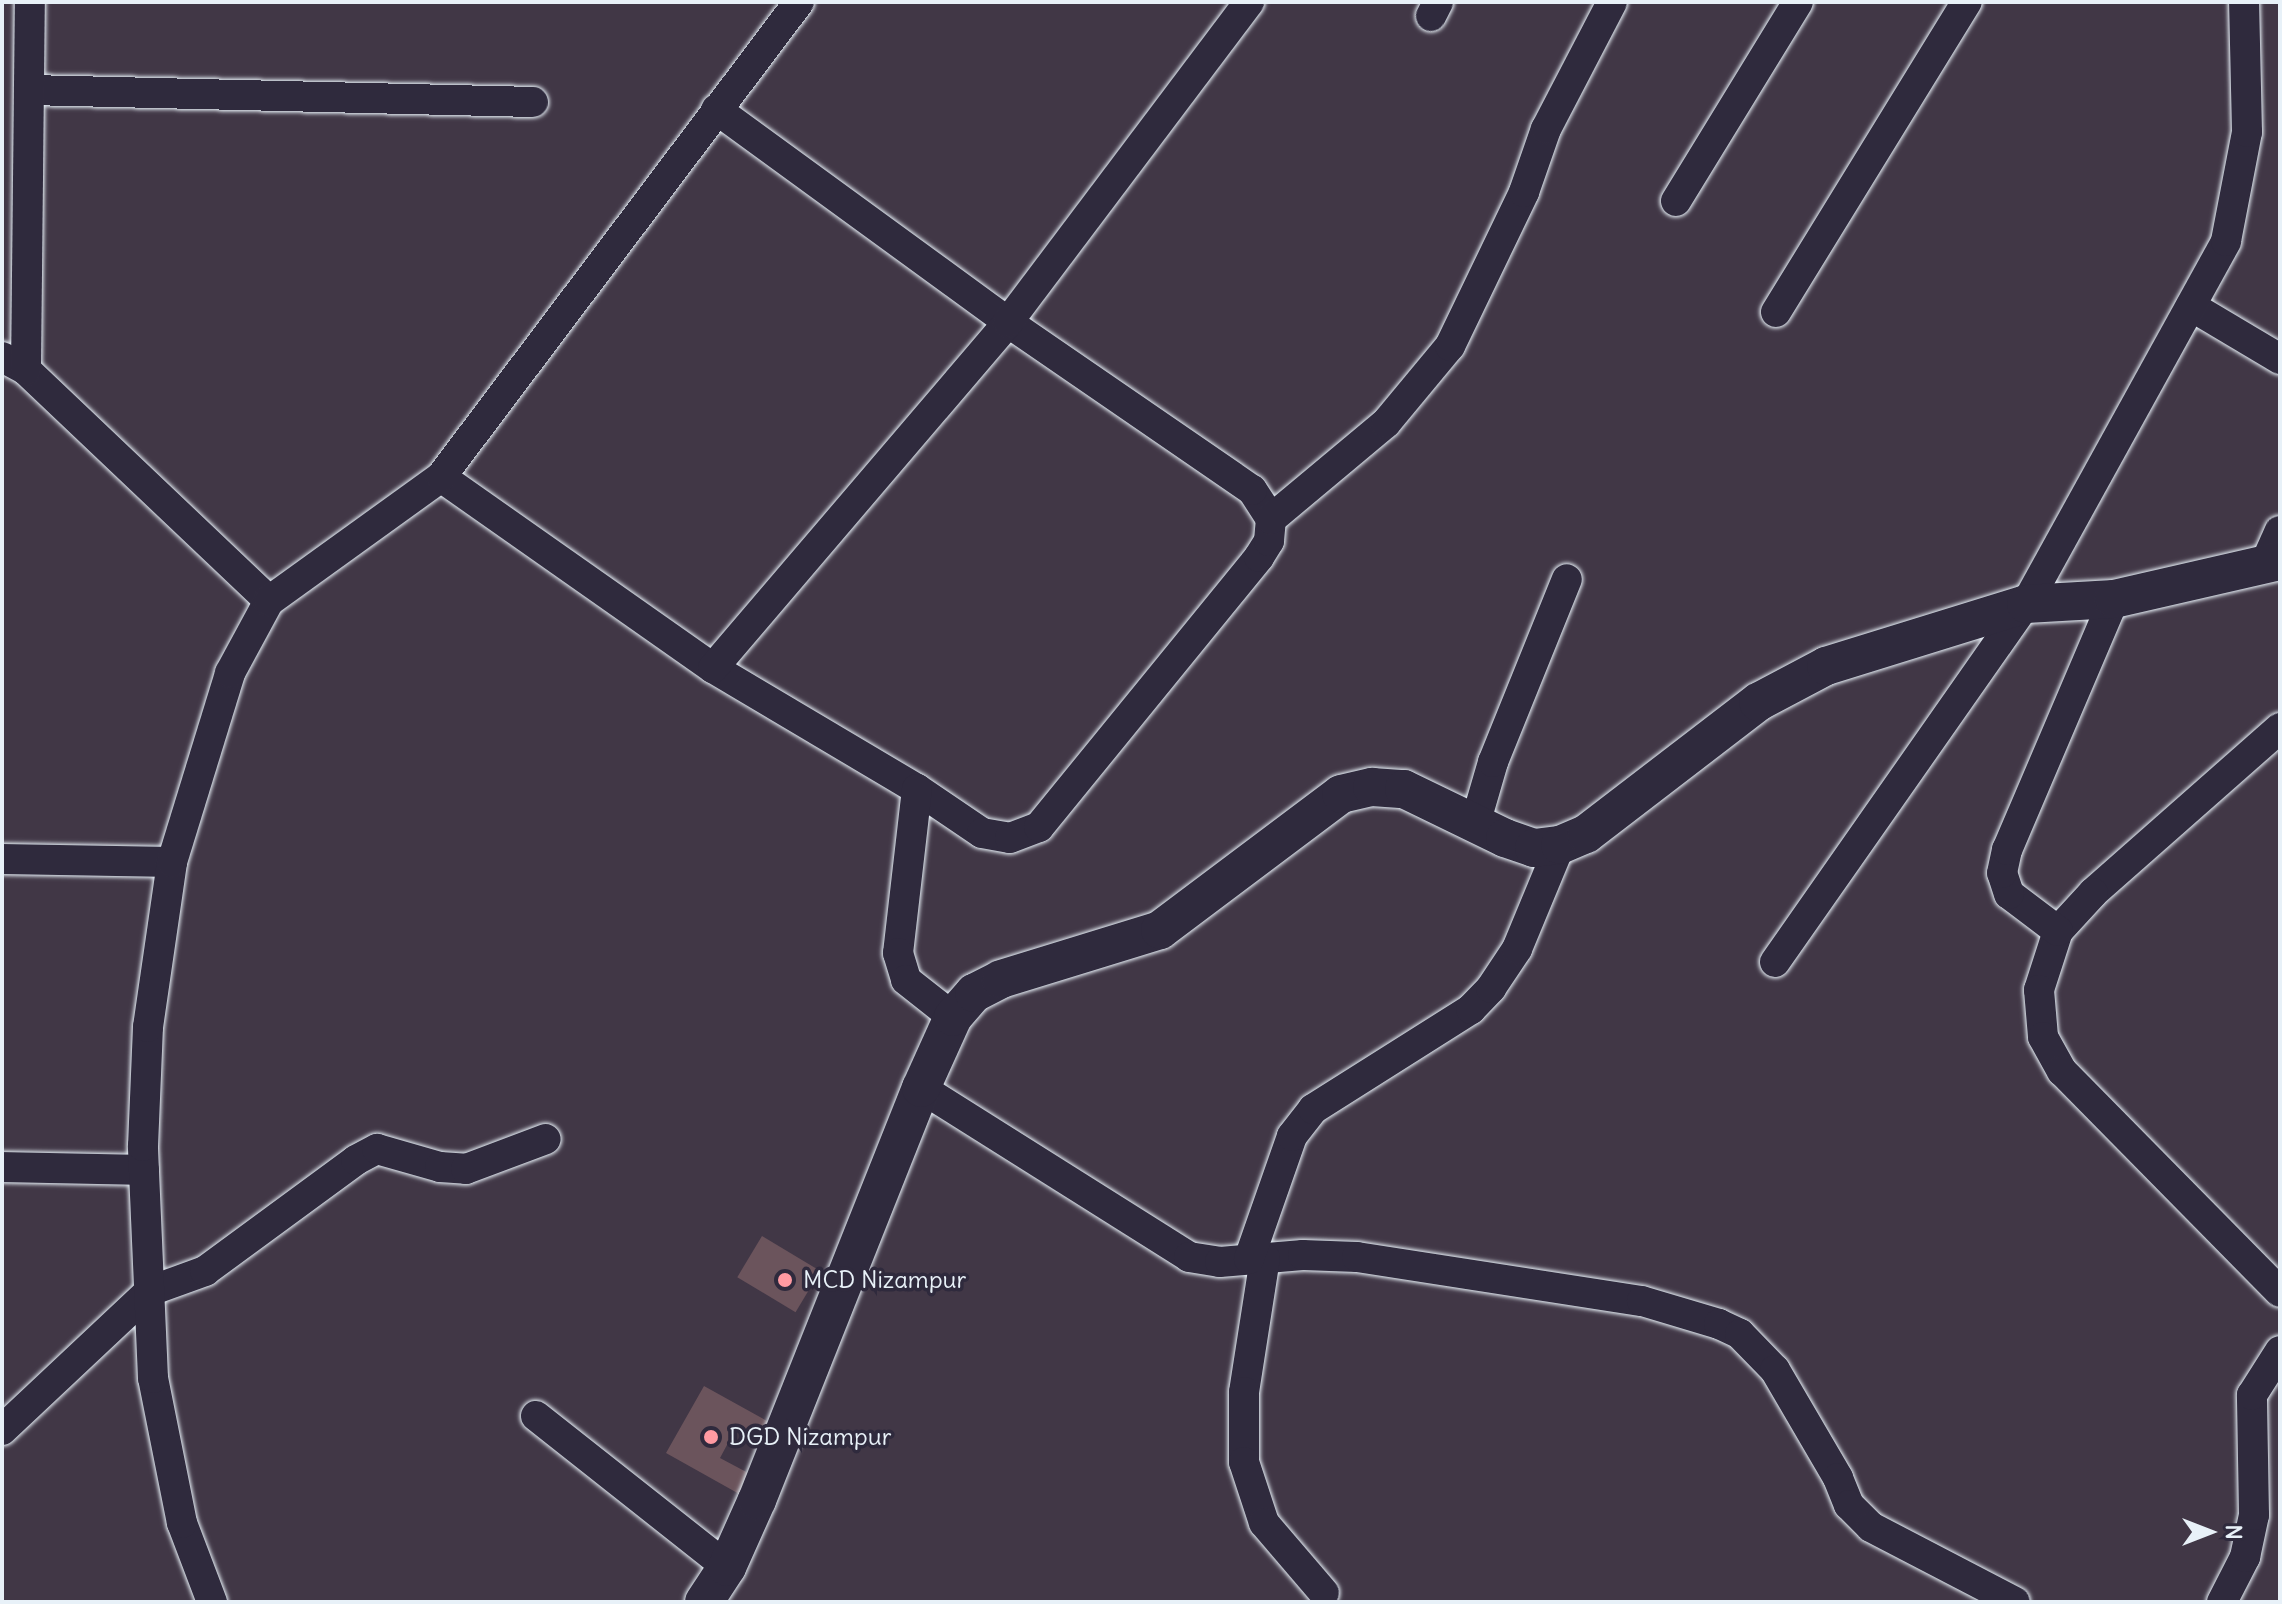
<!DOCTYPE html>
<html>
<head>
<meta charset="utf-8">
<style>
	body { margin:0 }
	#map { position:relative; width:2282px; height:1604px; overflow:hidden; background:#413746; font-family:Delius,sans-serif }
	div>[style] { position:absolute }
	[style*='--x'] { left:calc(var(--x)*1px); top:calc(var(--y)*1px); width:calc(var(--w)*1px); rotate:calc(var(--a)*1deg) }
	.building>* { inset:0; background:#6b545c; transform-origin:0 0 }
	.roads { filter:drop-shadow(0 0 2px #e8f1f8) drop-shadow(0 0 2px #e8f1f8) }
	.minor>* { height:30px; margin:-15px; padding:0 15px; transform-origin:15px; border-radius:15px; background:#2f2a3d }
	.tertiary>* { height:38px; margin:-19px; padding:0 19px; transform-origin:19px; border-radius:19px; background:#2f2a3d }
	.dots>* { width:22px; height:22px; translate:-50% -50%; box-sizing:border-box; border:4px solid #2f2a3d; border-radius:50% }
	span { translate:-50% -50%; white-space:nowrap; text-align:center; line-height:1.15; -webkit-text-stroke:7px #2f2a3d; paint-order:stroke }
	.poi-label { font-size:24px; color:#e8f1f8 }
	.left { translate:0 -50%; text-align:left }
	.frame { position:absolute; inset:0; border:4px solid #e8f1f8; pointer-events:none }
	.north { position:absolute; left:2170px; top:1492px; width:80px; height:80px; -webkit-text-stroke:6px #2f2a3d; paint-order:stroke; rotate:90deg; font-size:22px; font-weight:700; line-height:32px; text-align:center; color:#e8f1f8 }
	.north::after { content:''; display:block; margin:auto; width:28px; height:36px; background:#e8f1f8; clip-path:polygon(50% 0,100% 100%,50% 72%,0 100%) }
</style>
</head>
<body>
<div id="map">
	<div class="building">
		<div style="left:762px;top:1236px;width:68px;height:48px;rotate:31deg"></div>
		<div style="clip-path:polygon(704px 1386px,778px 1427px,767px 1448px,735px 1430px,720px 1458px,752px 1475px,741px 1495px,666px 1453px)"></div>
	</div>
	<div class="roads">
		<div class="minor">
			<div style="--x:1431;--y:16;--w:16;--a:-63"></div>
			<div style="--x:29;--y:90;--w:504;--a:1.36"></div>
			<div style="--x:1676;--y:201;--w:233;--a:-58.5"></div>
			<div style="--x:2191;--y:306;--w:104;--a:30.8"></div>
			<div style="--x:1776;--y:312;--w:364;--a:-58.4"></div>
			<div style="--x:2;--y:357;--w:27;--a:28"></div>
			<div style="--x:26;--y:370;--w:335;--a:43.5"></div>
			<div style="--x:26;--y:370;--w:368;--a:-89.4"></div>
			<div style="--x:441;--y:477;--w:332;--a:35.1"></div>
			<div style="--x:713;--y:668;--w:237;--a:30.7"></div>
			<div style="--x:917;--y:789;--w:78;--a:34.1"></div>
			<div style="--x:982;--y:833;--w:28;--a:10"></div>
			<div style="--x:1010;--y:838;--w:31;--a:-21"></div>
			<div style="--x:1039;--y:827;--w:348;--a:-50.8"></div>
			<div style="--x:1259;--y:557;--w:19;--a:-58"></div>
			<div style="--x:1269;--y:541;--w:22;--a:-85"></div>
			<div style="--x:1271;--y:519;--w:35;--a:-123"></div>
			<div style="--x:1252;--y:490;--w:296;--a:-145.5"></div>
			<div style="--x:1008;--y:322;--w:361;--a:-143.9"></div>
			<div style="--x:1271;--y:519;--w:150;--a:-39.9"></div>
			<div style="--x:1386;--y:423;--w:100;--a:-50.3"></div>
			<div style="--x:1450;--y:346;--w:171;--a:-64.3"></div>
			<div style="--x:1524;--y:192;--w:67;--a:-70.8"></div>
			<div style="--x:1546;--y:129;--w:143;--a:-62.5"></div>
			<div style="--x:2265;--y:564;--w:36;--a:-66"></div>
			<div style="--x:713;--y:668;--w:455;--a:-49.5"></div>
			<div style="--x:1008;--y:322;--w:401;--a:-53"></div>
			<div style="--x:2280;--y:728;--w:249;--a:138.6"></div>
			<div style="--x:2093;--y:893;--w:52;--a:132.6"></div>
			<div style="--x:2058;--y:931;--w:62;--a:107.9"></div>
			<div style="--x:2039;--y:990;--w:47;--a:85.1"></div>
			<div style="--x:2043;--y:1037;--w:39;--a:61"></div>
			<div style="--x:2062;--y:1071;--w:310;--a:45.4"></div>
			<div style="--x:917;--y:789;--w:165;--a:96.6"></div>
			<div style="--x:898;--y:953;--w:28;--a:73"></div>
			<div style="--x:906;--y:980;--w:60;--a:38.2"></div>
			<div style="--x:1475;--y:824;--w:65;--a:-73.8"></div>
			<div style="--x:1493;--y:762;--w:197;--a:-68"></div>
			<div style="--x:2;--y:859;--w:170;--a:1"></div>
			<div style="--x:2058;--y:931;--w:61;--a:-142.9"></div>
			<div style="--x:2009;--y:894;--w:22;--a:-108"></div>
			<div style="--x:2002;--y:873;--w:24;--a:-78"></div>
			<div style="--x:2007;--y:850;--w:273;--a:-66.9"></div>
			<div style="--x:1775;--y:962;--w:437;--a:-55"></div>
			<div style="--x:2026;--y:604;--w:414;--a:-61.1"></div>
			<div style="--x:2226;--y:241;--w:111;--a:-79.1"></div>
			<div style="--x:2247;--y:132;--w:130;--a:-91.3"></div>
			<div style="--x:921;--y:1088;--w:317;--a:32.2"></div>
			<div style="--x:1189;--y:1257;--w:31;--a:9"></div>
			<div style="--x:1220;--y:1262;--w:83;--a:-4.8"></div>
			<div style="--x:1303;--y:1255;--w:54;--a:2.1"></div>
			<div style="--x:1357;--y:1257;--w:288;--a:8.8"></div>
			<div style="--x:1642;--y:1301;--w:80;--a:16.6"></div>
			<div style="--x:1719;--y:1324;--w:23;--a:25"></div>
			<div style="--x:1740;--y:1334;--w:50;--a:45.8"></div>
			<div style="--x:1775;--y:1370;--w:125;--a:59.7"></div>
			<div style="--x:1838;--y:1478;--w:29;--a:68"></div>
			<div style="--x:1849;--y:1505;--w:31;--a:45"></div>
			<div style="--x:1871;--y:1527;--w:162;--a:27.5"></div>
			<div style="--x:2;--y:1167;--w:142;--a:1.2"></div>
			<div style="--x:1265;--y:1258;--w:136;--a:98.9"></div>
			<div style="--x:1244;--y:1392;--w:70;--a:90"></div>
			<div style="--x:1244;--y:1462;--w:64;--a:71.8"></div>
			<div style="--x:1264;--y:1523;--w:92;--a:49.4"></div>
			<div style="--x:1249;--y:1259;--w:130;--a:-70.7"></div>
			<div style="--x:1292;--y:1136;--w:34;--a:-52"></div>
			<div style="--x:1313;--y:1109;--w:187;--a:-32.3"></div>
			<div style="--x:1471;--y:1009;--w:29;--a:-46"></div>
			<div style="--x:1491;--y:988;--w:47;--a:-56.3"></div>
			<div style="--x:1517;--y:949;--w:113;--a:-67.5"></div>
			<div style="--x:536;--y:1416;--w:243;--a:38.3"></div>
			<div style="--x:2;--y:1430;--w:203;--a:-43.2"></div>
			<div style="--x:150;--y:1291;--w:59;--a:-20"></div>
			<div style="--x:205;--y:1271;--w:187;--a:-36.3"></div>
			<div style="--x:356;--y:1160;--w:24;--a:-28"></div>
			<div style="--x:377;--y:1149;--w:66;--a:15.9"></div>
			<div style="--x:440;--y:1167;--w:26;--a:4"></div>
			<div style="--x:466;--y:1169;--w:85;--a:-20.6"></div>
			<div style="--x:212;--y:1602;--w:85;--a:-110.8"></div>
			<div style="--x:182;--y:1523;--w:148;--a:-101.3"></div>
			<div style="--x:153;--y:1378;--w:232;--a:-92.5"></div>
			<div style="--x:143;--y:1146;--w:119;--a:-87.6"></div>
			<div style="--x:148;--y:1027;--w:167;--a:-81.7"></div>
			<div style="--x:172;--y:862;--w:198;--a:-72.9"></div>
			<div style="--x:230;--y:673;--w:82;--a:-61.6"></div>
			<div style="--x:269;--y:601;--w:212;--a:-35.8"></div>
			<div style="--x:441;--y:477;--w:595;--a:-53"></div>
			<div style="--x:2222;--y:1602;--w:51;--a:-62.9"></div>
			<div style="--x:2245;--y:1557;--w:43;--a:-77.9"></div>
			<div style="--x:2254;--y:1515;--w:120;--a:-91"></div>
			<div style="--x:2252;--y:1395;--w:52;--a:-57.5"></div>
		</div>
		<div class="tertiary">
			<div style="--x:704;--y:1602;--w:42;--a:-56.7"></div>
			<div style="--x:727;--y:1567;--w:73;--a:-65.9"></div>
			<div style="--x:757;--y:1500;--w:443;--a:-68.3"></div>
			<div style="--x:921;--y:1088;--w:78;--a:-65.7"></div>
			<div style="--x:953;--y:1017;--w:32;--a:-49"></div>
			<div style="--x:974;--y:993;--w:30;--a:-27"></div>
			<div style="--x:1001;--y:979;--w:166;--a:-17.1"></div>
			<div style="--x:1160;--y:930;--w:226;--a:-36.9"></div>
			<div style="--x:1341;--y:794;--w:32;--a:-13"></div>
			<div style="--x:1372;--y:787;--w:32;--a:4"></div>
			<div style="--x:1404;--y:789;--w:112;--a:25.9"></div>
			<div style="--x:1505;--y:838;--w:31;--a:19"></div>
			<div style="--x:1534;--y:848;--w:26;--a:-7"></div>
			<div style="--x:1560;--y:845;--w:28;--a:-23"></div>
			<div style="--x:1586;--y:834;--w:217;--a:-37.5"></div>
			<div style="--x:1758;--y:702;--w:77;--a:-27.9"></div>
			<div style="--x:1826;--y:666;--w:209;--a:-17.2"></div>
			<div style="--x:2026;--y:604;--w:88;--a:-3.3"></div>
			<div style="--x:2114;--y:599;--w:170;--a:-12.9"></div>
		</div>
	</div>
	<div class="dots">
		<div style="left:785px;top:1280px;background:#ff9aa2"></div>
		<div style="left:711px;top:1437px;background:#ff9aa2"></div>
	</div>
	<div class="poi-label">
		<span class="left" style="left:803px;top:1280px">MCD Nizampur</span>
		<span class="left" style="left:729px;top:1437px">DGD Nizampur</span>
	</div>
	<div class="frame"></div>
	<div class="north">N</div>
</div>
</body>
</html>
